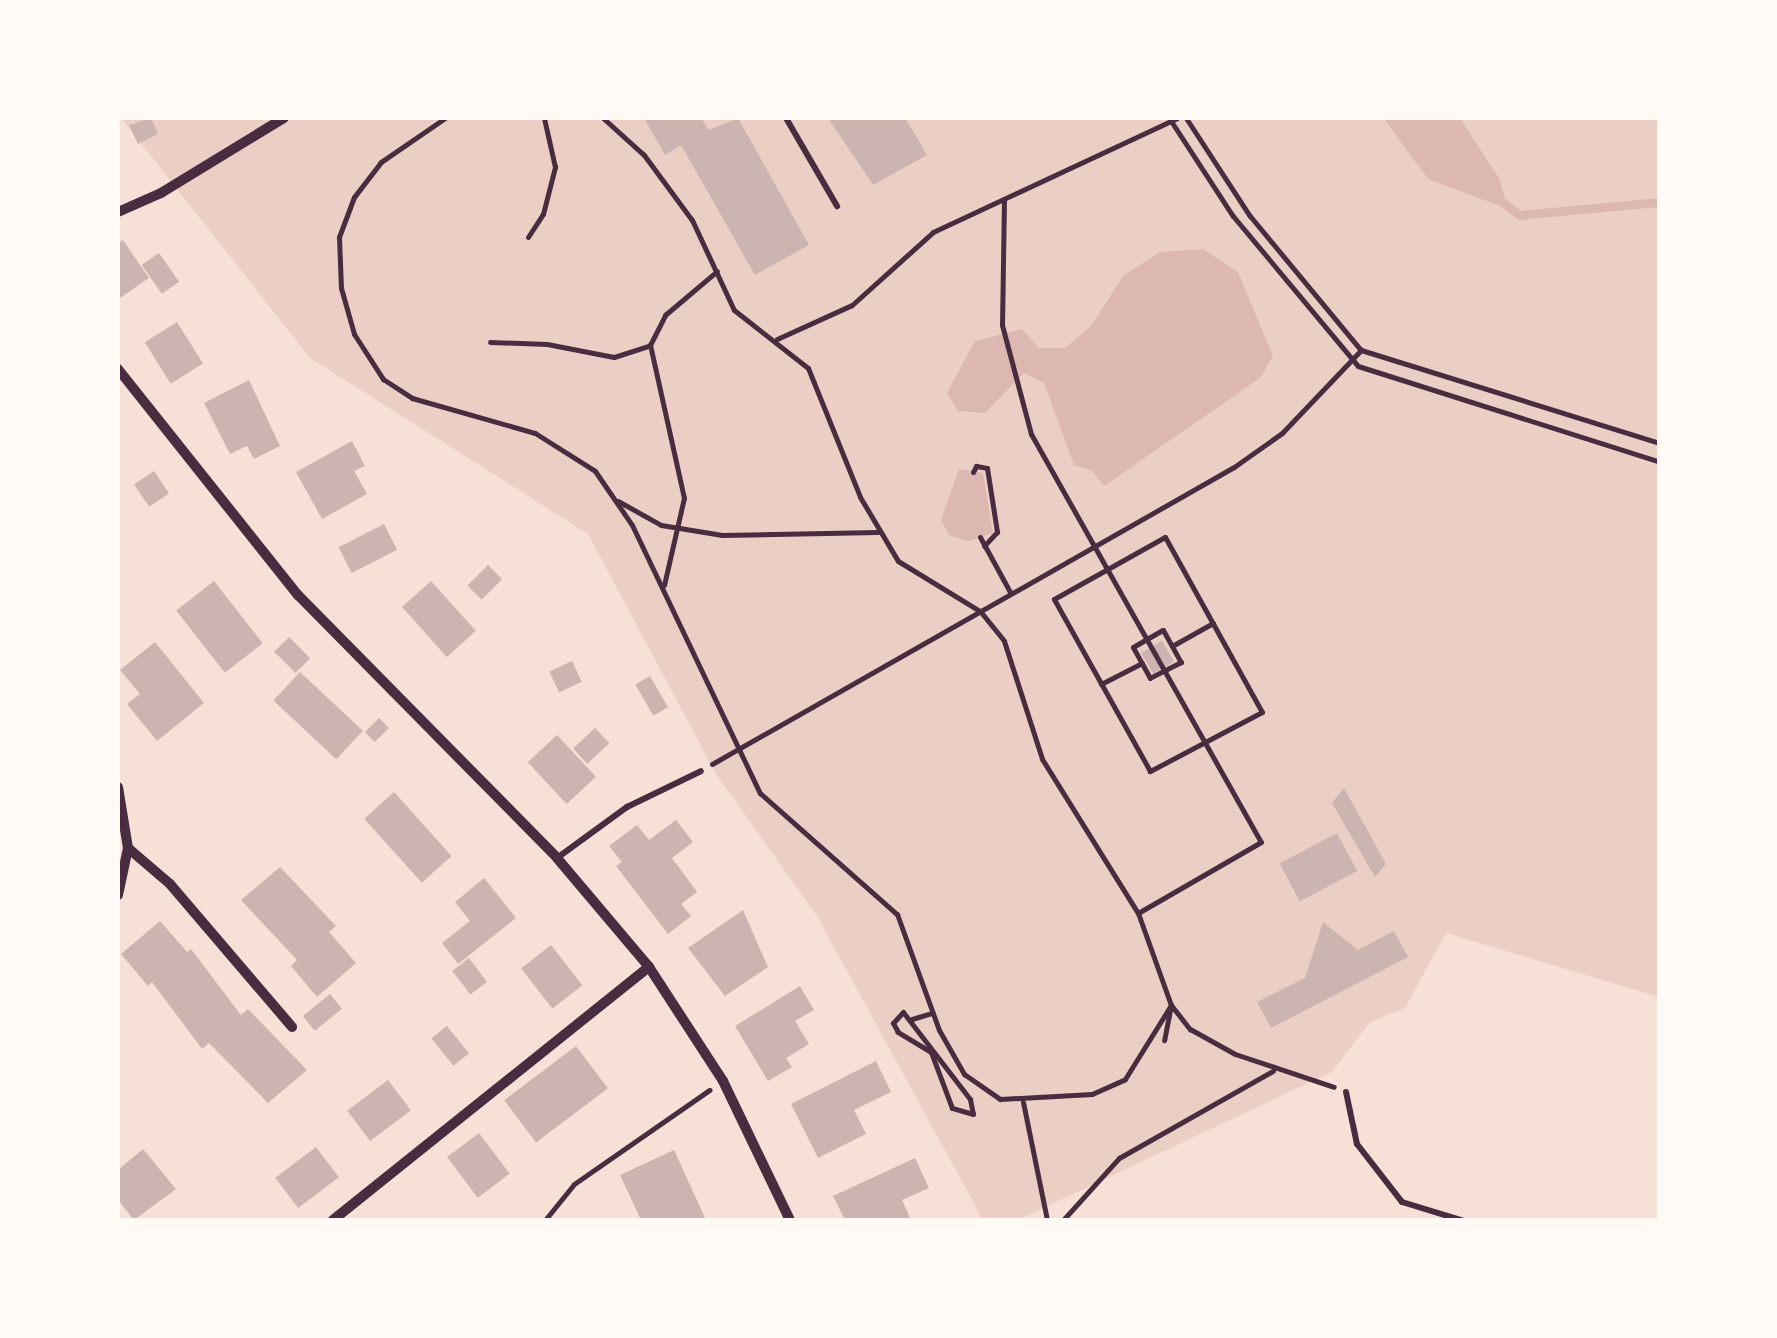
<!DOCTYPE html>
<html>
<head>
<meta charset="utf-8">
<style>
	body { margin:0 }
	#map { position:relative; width:1777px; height:1338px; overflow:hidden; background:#f7e1d7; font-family:"Nunito Sans",sans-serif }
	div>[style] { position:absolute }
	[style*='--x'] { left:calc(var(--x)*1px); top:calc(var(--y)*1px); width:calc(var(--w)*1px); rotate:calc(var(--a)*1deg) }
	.green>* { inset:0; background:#ebcfc5 }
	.water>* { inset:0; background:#dcb8b0 }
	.stream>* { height:9px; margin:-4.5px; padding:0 4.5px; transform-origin:4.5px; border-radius:4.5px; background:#dcb8b0 }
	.building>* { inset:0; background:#ccb4b1; transform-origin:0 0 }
	.path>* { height:5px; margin:-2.5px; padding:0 2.5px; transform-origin:2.5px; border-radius:2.5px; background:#4a2c40 }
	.service>* { height:6px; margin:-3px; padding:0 3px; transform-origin:3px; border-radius:3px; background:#4a2c40 }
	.minor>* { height:10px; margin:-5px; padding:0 5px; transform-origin:5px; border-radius:5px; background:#4a2c40 }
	span { translate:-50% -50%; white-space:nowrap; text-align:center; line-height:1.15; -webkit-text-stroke:8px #fffaf5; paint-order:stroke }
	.frame { position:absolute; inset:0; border:120px solid #fffaf5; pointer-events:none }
</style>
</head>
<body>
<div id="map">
	<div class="green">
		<div style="clip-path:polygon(121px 118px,1383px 118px,1428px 179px,1499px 178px,1460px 118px,1659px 118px,1659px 997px,1446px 933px,1405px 1008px,1370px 1022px,1332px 1072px,1018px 1220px,983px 1220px,817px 916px,716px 774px,588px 534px,310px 358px)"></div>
	</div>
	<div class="water">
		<div style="clip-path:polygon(1383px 118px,1460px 118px,1499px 178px,1508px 209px,1428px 179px)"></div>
		<div style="clip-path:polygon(1203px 249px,1238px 272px,1273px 356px,1260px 378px,1104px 486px,1092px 471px,1074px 465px,1044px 383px,1024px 373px,985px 413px,958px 411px,947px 393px,975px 341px,1022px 329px,1039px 348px,1065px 348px,1091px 326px,1123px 276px,1160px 252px)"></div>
		<div style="clip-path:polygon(959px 469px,983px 473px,993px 533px,969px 541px,949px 535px,941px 520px)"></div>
	</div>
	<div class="stream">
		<div style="--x:1500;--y:200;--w:24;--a:38"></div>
		<div style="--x:1519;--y:215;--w:142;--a:-5.3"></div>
	</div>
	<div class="building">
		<div style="clip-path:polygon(151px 118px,158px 134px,138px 144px,129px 125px)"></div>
		<div style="clip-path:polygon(644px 118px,701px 118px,709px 130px,738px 118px,809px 245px,755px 275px,681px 145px,665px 155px)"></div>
		<div style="clip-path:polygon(828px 118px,905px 118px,927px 155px,873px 185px)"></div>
		<div style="clip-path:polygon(123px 240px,149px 278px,120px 298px,118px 243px)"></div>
		<div style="left:159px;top:253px;width:35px;height:21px;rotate:55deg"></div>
		<div style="left:177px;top:322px;width:49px;height:38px;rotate:58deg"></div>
		<div style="clip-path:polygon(249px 380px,280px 446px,254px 459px,247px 446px,230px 454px,204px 403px)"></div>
		<div style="clip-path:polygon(352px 441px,365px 466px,354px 471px,367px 494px,322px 519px,296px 472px)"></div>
		<div style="left:154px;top:471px;width:27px;height:24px;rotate:56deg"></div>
		<div style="left:384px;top:524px;width:29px;height:51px;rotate:63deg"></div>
		<div style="left:488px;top:565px;width:20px;height:29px;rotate:45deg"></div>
		<div style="left:214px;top:581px;width:79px;height:48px;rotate:52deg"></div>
		<div style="left:431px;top:581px;width:67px;height:39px;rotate:48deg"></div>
		<div style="left:289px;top:637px;width:30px;height:21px;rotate:45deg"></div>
		<div style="left:1162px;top:641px;width:24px;height:24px;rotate:60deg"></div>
		<div style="clip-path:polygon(155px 642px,204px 703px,157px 741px,127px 704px,140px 694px,120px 670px)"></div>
		<div style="left:572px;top:661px;width:23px;height:25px;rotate:65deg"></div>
		<div style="left:300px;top:672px;width:86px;height:39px;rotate:43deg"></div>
		<div style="left:650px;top:676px;width:36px;height:17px;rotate:60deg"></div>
		<div style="left:379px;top:718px;width:14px;height:20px;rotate:45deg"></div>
		<div style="left:595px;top:728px;width:21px;height:30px;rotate:47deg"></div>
		<div style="left:557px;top:735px;width:57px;height:40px;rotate:47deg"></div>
		<div style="clip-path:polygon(1344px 788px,1386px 864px,1375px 877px,1332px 803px)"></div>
		<div style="left:394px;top:792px;width:86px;height:40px;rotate:48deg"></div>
		<div style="clip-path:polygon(676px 820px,693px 842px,672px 858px,697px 892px,681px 904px,691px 916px,668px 934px,616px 866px,622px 862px,609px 846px,637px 825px,649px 840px)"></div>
		<div style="left:1337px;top:833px;width:43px;height:65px;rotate:62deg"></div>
		<div style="clip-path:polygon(280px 867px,336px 926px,329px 932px,356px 963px,317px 997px,291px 966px,297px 960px,241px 900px)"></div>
		<div style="clip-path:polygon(484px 878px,516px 918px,458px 964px,442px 943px,470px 921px,455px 902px)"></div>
		<div style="clip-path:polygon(743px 910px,768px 967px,725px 996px,688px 948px)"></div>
		<div style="clip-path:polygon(160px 921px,187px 952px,191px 949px,241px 1015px,248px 1009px,307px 1070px,268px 1103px,209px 1043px,202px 1049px,152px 982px,148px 986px,121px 954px)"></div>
		<div style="clip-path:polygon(1323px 922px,1358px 950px,1394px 931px,1408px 957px,1271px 1028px,1257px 1002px,1305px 978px)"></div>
		<div style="left:551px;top:945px;width:51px;height:38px;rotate:52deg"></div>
		<div style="left:469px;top:958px;width:30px;height:21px;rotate:53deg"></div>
		<div style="clip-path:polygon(800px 986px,814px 1010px,795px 1021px,809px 1044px,786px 1058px,792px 1067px,768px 1081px,735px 1026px)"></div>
		<div style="left:330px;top:994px;width:19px;height:35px;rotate:51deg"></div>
		<div style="left:447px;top:1026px;width:35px;height:20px;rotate:51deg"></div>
		<div style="left:576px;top:1046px;width:53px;height:90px;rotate:53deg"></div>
		<div style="clip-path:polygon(876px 1061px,891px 1092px,854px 1110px,866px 1134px,818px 1158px,791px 1104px)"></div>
		<div style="left:388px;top:1080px;width:38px;height:51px;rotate:53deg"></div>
		<div style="left:479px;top:1133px;width:51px;height:40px;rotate:53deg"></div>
		<div style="left:316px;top:1147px;width:38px;height:51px;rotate:53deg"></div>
		<div style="clip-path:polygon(143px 1149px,176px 1189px,134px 1220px,118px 1200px,118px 1170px)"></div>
		<div style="clip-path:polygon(674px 1150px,706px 1220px,641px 1220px,620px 1175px)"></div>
		<div style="clip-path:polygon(915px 1158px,929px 1188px,902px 1200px,911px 1220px,845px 1220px,833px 1196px)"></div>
	</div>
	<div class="path">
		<div style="--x:445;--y:118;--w:78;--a:145.5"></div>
		<div style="--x:381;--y:162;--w:44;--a:127.6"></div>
		<div style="--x:354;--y:197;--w:43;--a:110.6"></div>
		<div style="--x:339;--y:237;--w:51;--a:87.8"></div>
		<div style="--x:341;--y:288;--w:48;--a:74.2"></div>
		<div style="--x:354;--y:334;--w:54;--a:57.2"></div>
		<div style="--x:383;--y:379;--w:35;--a:33"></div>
		<div style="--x:412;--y:398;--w:128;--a:15.9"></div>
		<div style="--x:535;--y:433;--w:71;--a:32.3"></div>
		<div style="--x:595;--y:471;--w:65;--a:55.6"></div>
		<div style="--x:632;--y:525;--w:297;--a:64.5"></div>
		<div style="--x:760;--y:793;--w:183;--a:41.5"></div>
		<div style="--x:897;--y:914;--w:123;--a:70.1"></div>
		<div style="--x:939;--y:1030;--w:51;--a:60.4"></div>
		<div style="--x:964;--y:1074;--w:44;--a:34.8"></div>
		<div style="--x:1000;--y:1099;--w:92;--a:-3.1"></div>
		<div style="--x:1092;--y:1094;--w:36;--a:-24"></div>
		<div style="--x:1125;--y:1079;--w:87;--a:-58.1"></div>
		<div style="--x:603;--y:118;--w:55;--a:42.1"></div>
		<div style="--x:644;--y:155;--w:81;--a:53.6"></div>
		<div style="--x:692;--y:220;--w:99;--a:65"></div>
		<div style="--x:734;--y:310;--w:94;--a:38.1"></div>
		<div style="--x:808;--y:368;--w:139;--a:68"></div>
		<div style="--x:860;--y:497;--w:74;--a:59.3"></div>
		<div style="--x:898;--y:561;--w:96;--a:31.4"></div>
		<div style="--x:980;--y:611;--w:38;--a:51"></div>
		<div style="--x:1004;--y:641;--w:124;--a:72.1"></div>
		<div style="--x:1042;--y:759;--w:181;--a:58.1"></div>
		<div style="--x:1138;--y:913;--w:98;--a:70.3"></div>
		<div style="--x:1171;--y:1005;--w:36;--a:101"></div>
		<div style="--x:1169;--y:118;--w:117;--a:56.9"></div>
		<div style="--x:1233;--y:216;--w:195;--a:50.2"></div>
		<div style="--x:1358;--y:366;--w:317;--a:17.6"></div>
		<div style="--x:1186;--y:118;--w:117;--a:56.9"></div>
		<div style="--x:1250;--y:216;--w:174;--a:50.4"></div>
		<div style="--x:1361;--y:350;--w:313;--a:17.3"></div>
		<div style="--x:1004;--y:199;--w:126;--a:90.9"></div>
		<div style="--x:1002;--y:325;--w:113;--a:75.1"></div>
		<div style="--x:1031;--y:434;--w:468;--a:60.6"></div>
		<div style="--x:1261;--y:842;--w:142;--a:150"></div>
		<div style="--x:528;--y:237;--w:27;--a:-57"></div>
		<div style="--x:543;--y:214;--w:49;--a:-75.7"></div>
		<div style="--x:555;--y:167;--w:50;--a:-102.7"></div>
		<div style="--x:777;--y:339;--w:82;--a:-24.4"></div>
		<div style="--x:852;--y:305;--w:109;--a:-42"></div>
		<div style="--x:933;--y:232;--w:269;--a:-25"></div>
		<div style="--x:490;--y:342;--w:57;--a:2"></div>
		<div style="--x:547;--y:344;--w:68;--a:11"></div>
		<div style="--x:614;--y:357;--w:38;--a:-18"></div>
		<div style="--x:973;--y:472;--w:7;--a:-63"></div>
		<div style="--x:976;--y:466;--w:11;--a:10"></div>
		<div style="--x:987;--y:468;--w:65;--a:81.1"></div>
		<div style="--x:997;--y:532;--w:19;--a:133"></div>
		<div style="--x:618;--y:501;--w:49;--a:29.2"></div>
		<div style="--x:661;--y:525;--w:62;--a:9.3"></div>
		<div style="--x:722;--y:535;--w:156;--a:-1.1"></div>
		<div style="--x:980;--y:537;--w:63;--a:61.4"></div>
		<div style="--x:1165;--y:537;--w:200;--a:61"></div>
		<div style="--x:1262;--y:712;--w:127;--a:152.2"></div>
		<div style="--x:1150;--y:771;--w:197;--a:-119.2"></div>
		<div style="--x:1054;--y:599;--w:127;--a:-29.2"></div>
		<div style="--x:664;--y:585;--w:89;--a:-77.1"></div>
		<div style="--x:684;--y:498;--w:157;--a:-102.5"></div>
		<div style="--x:650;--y:345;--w:34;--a:-63"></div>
		<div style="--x:665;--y:315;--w:68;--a:-40.2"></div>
		<div style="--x:1163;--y:630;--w:37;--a:61"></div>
		<div style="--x:1181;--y:662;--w:35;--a:153"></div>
		<div style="--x:1150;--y:678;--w:35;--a:-119"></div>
		<div style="--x:1133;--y:647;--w:34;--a:-30"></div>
		<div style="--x:1172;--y:646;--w:47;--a:-29.3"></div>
		<div style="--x:1101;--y:684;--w:46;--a:-27.1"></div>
		<div style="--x:712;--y:764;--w:601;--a:-29.64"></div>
		<div style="--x:1234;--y:467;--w:59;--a:-35.3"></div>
		<div style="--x:1282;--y:433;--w:115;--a:-46.4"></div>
		<div style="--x:1171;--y:1005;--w:31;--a:52"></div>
		<div style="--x:1190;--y:1029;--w:51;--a:29.1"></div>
		<div style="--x:1235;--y:1054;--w:104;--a:18.4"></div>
		<div style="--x:903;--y:1012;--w:110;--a:52.4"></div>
		<div style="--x:970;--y:1099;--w:15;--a:79"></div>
		<div style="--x:973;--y:1114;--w:22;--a:-164"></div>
		<div style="--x:952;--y:1108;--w:60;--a:-110.6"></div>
		<div style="--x:931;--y:1052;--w:39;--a:-149"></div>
		<div style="--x:898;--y:1032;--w:10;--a:-119"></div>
		<div style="--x:893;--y:1023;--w:15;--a:-48"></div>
		<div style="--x:912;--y:1019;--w:21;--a:-17"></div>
		<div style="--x:1023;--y:1102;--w:120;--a:78.5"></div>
		<div style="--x:545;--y:1220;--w:46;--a:-51.1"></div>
		<div style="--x:574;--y:1184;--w:165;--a:-34.8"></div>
		<div style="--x:1063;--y:1220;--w:84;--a:-47.9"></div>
		<div style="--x:1119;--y:1158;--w:177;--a:-29.5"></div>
	</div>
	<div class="service">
		<div style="--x:786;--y:118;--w:102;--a:59.9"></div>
		<div style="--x:557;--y:858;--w:87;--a:-36.1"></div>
		<div style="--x:627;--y:807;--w:82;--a:-25.9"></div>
		<div style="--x:1346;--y:1092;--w:53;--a:78.1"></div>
		<div style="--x:1357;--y:1144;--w:73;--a:52.2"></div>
		<div style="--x:1402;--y:1202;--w:62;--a:17"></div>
	</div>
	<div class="minor">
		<div style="--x:118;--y:212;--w:47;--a:-23.8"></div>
		<div style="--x:161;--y:193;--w:144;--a:-31.4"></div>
		<div style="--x:118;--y:369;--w:289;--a:51.5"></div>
		<div style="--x:298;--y:595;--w:369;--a:45.4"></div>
		<div style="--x:557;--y:858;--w:143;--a:49.8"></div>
		<div style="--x:649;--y:967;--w:136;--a:57"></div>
		<div style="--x:723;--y:1081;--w:154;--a:64.3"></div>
		<div style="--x:118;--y:787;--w:62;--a:80.7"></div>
		<div style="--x:128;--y:848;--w:48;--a:102"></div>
		<div style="--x:128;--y:848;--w:55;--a:40.6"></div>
		<div style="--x:170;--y:884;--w:188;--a:49.5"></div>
		<div style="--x:333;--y:1220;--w:405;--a:-38.7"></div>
	</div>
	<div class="frame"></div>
</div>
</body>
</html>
